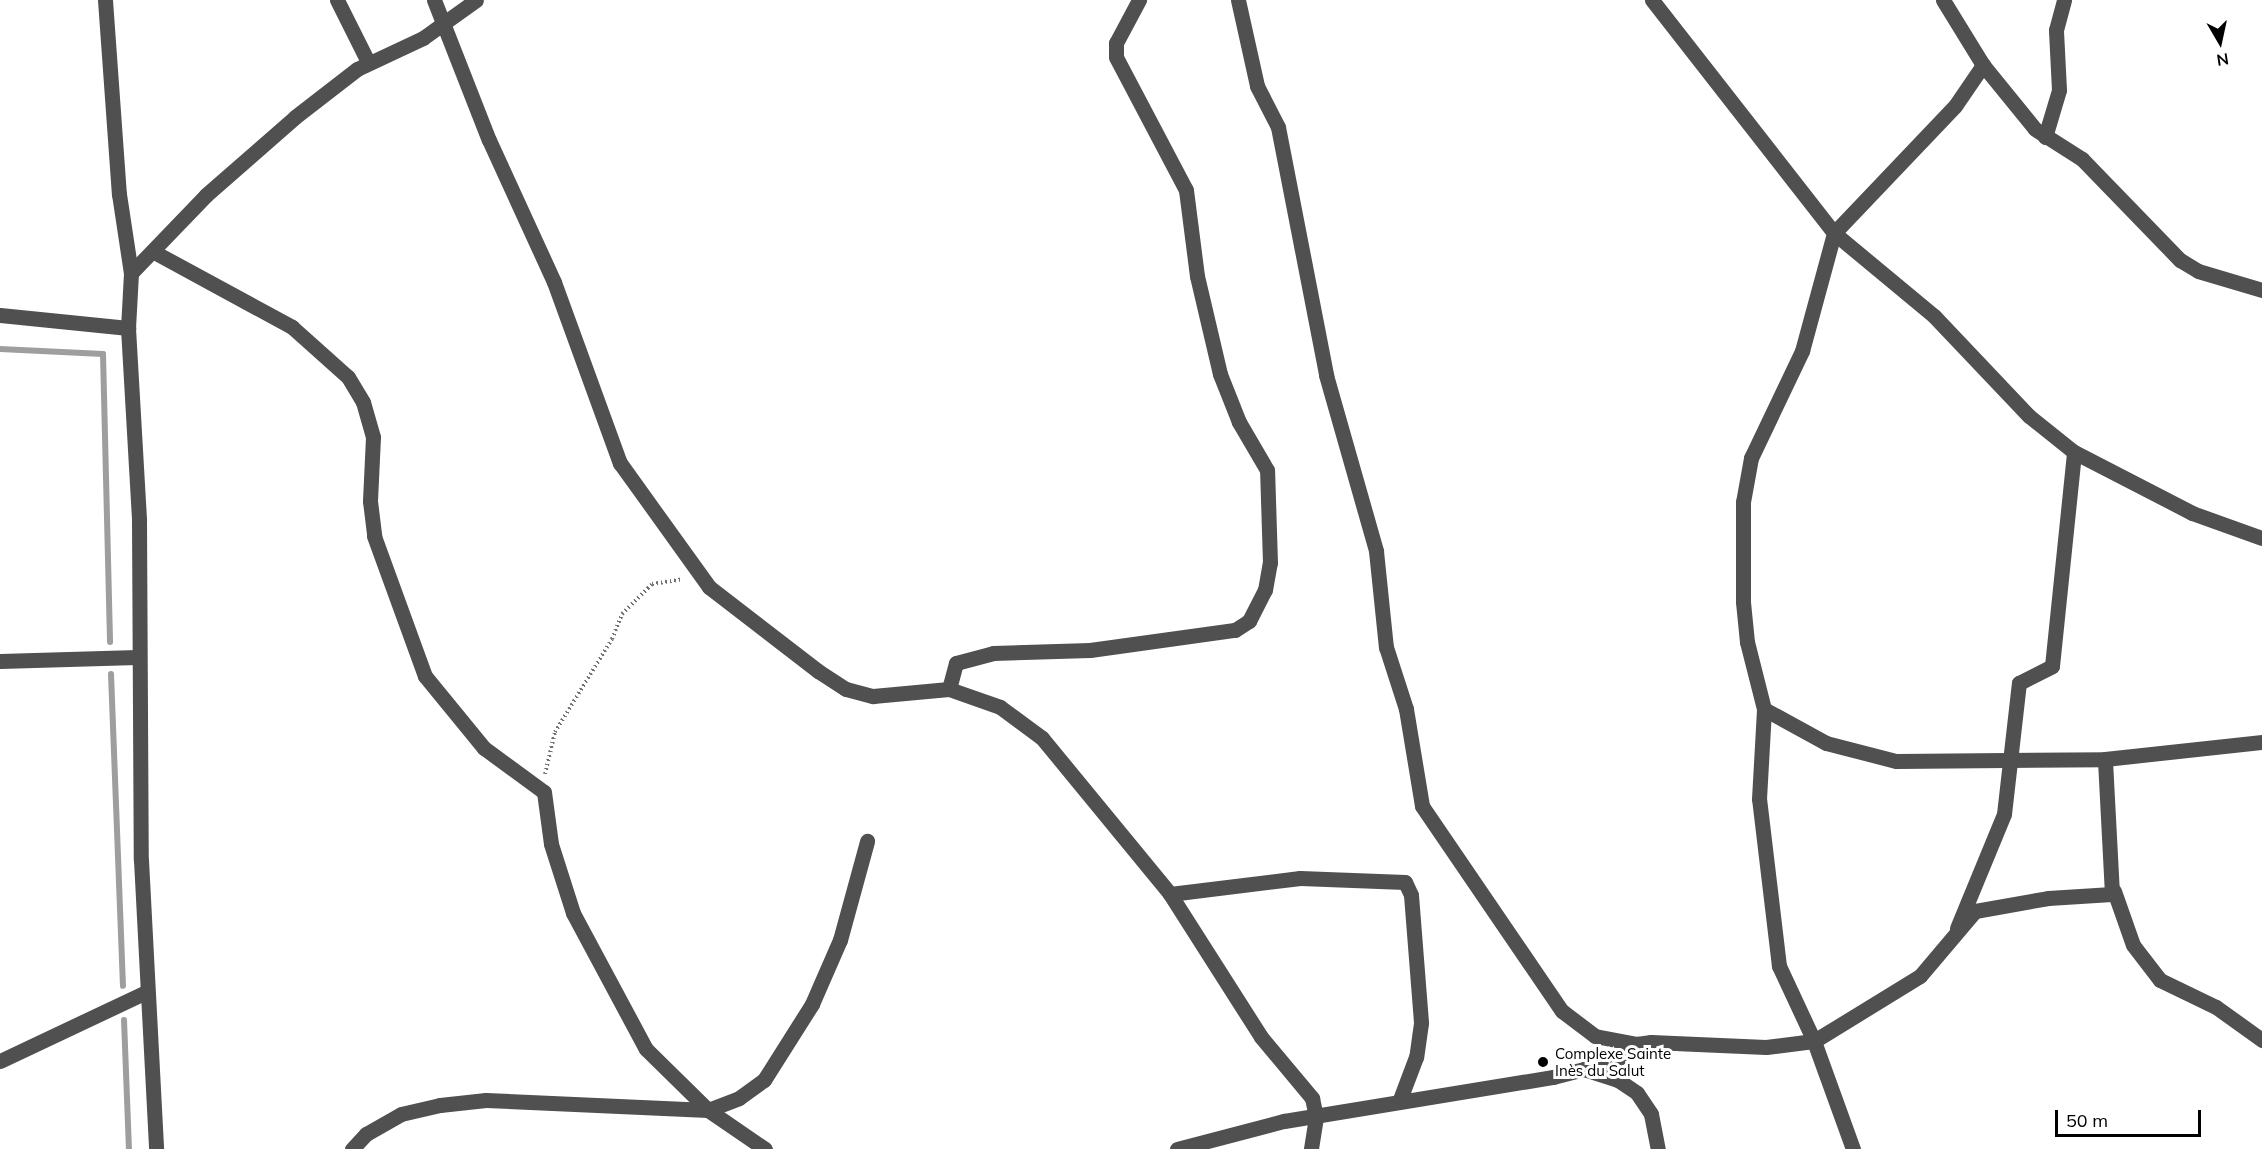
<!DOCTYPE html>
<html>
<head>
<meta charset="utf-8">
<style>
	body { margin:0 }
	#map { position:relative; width:2262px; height:1149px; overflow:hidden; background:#fff; font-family:Mulish,sans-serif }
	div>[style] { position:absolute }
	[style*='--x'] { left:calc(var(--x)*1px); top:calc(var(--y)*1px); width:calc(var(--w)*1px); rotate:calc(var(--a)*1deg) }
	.stream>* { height:6px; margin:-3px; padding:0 3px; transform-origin:3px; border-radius:3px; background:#9e9e9e }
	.path>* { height:4px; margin-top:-2px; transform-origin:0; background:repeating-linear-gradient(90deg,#727272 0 1.5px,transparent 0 4.5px) }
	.minor>* { height:15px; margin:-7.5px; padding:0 7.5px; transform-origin:7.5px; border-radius:7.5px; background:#505050 }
	.dots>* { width:16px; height:16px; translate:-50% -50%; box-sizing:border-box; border:3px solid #fff; border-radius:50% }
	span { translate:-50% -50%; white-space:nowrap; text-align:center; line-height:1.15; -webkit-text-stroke:6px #fff; paint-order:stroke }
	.poi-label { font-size:15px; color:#000 }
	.left { translate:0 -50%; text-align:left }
	.north { position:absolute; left:2190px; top:12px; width:60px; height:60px; -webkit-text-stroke:4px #fff; paint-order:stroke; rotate:171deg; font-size:16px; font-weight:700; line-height:24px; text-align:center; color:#000 }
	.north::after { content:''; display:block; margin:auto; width:21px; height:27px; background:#000; clip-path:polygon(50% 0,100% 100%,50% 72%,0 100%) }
	.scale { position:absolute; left:2055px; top:1110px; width:146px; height:27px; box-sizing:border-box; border:3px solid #000; border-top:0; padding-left:8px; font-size:18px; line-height:21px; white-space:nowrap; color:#000; -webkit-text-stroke:4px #fff; paint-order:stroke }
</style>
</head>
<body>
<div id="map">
	<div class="stream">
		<div style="--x:0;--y:349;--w:103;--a:2.8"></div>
		<div style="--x:103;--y:354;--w:288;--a:88.6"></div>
		<div style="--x:111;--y:674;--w:312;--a:87.8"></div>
		<div style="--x:124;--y:1020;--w:129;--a:87.8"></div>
	</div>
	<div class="path">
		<div style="--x:545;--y:774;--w:43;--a:-76.6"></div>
		<div style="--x:555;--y:732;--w:109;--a:-58.5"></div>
		<div style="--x:612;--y:639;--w:27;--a:-68"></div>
		<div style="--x:622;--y:614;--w:42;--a:-45"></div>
		<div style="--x:652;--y:584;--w:31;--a:-9"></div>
	</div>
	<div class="minor">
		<div style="--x:105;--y:0;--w:195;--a:85.9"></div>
		<div style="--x:119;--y:194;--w:80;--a:81.4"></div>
		<div style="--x:131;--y:273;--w:55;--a:93.1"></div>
		<div style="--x:128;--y:328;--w:193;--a:86.7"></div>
		<div style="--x:139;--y:521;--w:339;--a:89.7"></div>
		<div style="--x:141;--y:860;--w:289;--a:87"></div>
		<div style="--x:337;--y:0;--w:69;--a:63.4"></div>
		<div style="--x:434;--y:0;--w:150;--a:68.6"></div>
		<div style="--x:489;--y:140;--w:156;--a:65.4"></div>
		<div style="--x:554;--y:282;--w:193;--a:70"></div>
		<div style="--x:620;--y:463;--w:153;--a:54.3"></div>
		<div style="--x:709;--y:587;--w:138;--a:37.6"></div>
		<div style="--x:818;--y:671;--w:33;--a:33"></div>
		<div style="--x:846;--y:689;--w:28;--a:15"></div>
		<div style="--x:873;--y:696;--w:76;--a:-5.3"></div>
		<div style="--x:949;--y:689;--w:27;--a:-75"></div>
		<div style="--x:956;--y:663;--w:38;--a:-15"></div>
		<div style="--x:993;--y:653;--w:97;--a:-1.8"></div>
		<div style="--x:1090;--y:650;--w:146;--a:-7.9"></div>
		<div style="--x:1235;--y:630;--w:17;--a:-33"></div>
		<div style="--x:1249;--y:621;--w:35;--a:-63"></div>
		<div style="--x:1265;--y:590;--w:27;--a:-80"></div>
		<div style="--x:1270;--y:563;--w:93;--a:-91.8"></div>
		<div style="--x:1267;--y:470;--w:56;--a:-120.3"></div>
		<div style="--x:1239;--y:422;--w:52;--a:-111.6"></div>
		<div style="--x:1220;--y:374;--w:101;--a:-103.2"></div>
		<div style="--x:1197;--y:276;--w:87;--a:-97.3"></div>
		<div style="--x:1186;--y:190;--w:150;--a:-117.8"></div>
		<div style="--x:1116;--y:57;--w:14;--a:-90"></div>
		<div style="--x:1116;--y:43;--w:49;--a:-61.9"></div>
		<div style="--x:1238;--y:0;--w:88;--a:77.5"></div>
		<div style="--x:1257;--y:86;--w:46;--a:62.9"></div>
		<div style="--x:1278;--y:127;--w:253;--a:79"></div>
		<div style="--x:1326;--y:375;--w:183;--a:74.1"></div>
		<div style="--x:1376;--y:551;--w:97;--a:84.1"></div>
		<div style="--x:1386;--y:647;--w:65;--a:72.1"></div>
		<div style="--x:1406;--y:709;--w:98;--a:80.6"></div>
		<div style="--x:1422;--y:806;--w:248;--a:55.7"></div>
		<div style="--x:1562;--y:1011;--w:41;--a:37.1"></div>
		<div style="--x:1595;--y:1036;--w:43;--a:10.8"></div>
		<div style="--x:1652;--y:0;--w:296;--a:52"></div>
		<div style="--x:1834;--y:233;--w:130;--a:39.7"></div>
		<div style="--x:1934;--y:316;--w:138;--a:46.5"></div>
		<div style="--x:2029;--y:416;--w:58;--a:38.7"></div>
		<div style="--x:2074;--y:452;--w:133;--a:27.3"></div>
		<div style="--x:2192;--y:513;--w:74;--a:19.7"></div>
		<div style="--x:1943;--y:0;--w:76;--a:58.4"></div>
		<div style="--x:1983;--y:65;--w:82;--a:50.9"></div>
		<div style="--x:2035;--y:129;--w:56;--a:32.6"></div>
		<div style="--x:2082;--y:159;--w:141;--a:45.9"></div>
		<div style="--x:2180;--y:260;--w:21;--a:31"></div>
		<div style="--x:2198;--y:271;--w:67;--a:16.5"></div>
		<div style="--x:2045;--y:137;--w:49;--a:-73.4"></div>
		<div style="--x:2059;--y:90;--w:60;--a:-92.9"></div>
		<div style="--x:2056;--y:30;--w:31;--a:-75"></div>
		<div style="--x:154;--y:252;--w:157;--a:28.5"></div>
		<div style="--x:292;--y:327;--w:75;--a:41.8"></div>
		<div style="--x:348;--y:377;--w:29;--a:59"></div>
		<div style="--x:363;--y:402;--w:36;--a:74"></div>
		<div style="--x:373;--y:437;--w:64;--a:92.7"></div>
		<div style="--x:370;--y:501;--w:35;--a:83"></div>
		<div style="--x:374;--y:536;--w:149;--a:70"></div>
		<div style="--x:425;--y:676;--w:93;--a:50.7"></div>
		<div style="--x:484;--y:748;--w:74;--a:36.3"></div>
		<div style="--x:544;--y:792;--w:52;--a:82.3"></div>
		<div style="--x:551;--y:844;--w:72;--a:72.3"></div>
		<div style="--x:573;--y:913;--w:154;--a:61.8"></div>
		<div style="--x:646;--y:1049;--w:87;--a:44.5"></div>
		<div style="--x:708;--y:1110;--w:69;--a:34.4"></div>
		<div style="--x:131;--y:273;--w:108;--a:-46.1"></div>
		<div style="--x:206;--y:195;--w:118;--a:-41.2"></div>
		<div style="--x:295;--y:117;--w:78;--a:-37.7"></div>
		<div style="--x:357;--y:69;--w:73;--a:-25.2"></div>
		<div style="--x:423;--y:38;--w:65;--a:-35.6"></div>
		<div style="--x:0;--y:315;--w:129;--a:5.8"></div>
		<div style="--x:0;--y:661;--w:137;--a:-1.7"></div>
		<div style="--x:949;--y:689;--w:54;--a:19.4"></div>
		<div style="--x:1000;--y:707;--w:52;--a:36.4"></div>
		<div style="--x:1042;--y:738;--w:202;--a:50.6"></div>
		<div style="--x:1170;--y:894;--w:169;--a:57.5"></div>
		<div style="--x:1261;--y:1037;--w:80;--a:50.1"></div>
		<div style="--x:1312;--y:1098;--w:19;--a:78"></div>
		<div style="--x:1316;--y:1117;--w:32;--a:99"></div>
		<div style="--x:1764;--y:709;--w:71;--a:28.7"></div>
		<div style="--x:1826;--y:743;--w:72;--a:14.4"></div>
		<div style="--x:1896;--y:761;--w:209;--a:-0.5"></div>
		<div style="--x:2114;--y:891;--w:57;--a:70.6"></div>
		<div style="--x:2133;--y:945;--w:44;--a:52.4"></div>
		<div style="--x:2160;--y:980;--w:62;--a:25.7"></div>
		<div style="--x:2216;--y:1007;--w:57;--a:35.7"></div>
		<div style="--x:1170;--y:894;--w:131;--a:-7"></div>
		<div style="--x:1300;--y:878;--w:105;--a:2.2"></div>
		<div style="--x:1405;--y:882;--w:14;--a:65"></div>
		<div style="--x:1411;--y:895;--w:128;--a:85.5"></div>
		<div style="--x:1421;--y:1023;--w:34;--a:98"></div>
		<div style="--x:1416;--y:1057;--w:48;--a:110.7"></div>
		<div style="--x:1957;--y:928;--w:123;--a:-67.6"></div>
		<div style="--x:2004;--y:814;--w:132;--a:-83.5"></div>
		<div style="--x:2019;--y:683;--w:37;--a:-27"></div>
		<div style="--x:2052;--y:666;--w:215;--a:-84.1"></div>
		<div style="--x:0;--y:1061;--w:161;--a:-25.3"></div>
		<div style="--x:1584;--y:1069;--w:36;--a:18"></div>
		<div style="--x:1618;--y:1080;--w:23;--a:34"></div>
		<div style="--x:1637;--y:1093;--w:25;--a:56"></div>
		<div style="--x:1651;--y:1114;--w:36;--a:79"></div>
		<div style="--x:352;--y:1149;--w:21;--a:-47"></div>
		<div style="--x:366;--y:1134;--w:40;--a:-29.7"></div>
		<div style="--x:401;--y:1114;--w:40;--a:-13"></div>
		<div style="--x:440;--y:1105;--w:46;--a:-6.2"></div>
		<div style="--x:486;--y:1100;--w:222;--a:2.6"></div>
		<div style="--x:708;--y:1110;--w:33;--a:-21"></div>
		<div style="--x:739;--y:1098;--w:31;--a:-36"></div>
		<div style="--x:764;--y:1080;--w:90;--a:-57.7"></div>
		<div style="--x:812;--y:1004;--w:70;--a:-66.4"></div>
		<div style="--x:840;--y:940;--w:103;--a:-74.7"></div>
		<div style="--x:1177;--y:1149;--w:111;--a:-14.7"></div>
		<div style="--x:1284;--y:1121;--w:273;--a:-9.3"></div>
		<div style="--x:1553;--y:1077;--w:64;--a:-14.5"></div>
		<div style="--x:1615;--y:1061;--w:28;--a:-38"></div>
		<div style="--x:1637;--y:1044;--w:14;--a:-8"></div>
		<div style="--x:1651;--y:1042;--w:115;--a:2.5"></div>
		<div style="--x:1766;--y:1047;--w:48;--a:-7.1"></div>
		<div style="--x:1814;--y:1041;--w:124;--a:-31.5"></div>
		<div style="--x:1920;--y:976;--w:85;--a:-49.8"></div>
		<div style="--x:1975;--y:911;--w:74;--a:-10.1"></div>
		<div style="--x:2048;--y:898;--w:64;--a:-3.6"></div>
		<div style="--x:2112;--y:894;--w:135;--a:-93"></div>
		<div style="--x:2105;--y:759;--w:158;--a:-6.2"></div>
		<div style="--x:1853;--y:1149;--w:115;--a:-109.9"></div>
		<div style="--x:1814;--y:1041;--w:83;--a:-115"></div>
		<div style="--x:1779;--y:966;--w:168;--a:-96.8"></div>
		<div style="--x:1759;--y:799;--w:90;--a:-86.8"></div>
		<div style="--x:1764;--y:709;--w:69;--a:-104.2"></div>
		<div style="--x:1747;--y:642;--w:40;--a:-95.7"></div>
		<div style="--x:1743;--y:602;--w:100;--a:-90"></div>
		<div style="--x:1743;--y:502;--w:45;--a:-79.7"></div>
		<div style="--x:1751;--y:458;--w:119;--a:-64.5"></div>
		<div style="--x:1802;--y:351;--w:122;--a:-74.8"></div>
		<div style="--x:1834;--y:233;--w:175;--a:-46.4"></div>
		<div style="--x:1955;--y:106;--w:50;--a:-55.7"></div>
	</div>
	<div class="dots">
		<div style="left:1543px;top:1062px;background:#000"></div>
	</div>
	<div class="poi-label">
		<span class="left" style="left:1555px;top:1062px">Complexe Sainte<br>Inès du Salut</span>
	</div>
	<div class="north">N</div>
	<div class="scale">50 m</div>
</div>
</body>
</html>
